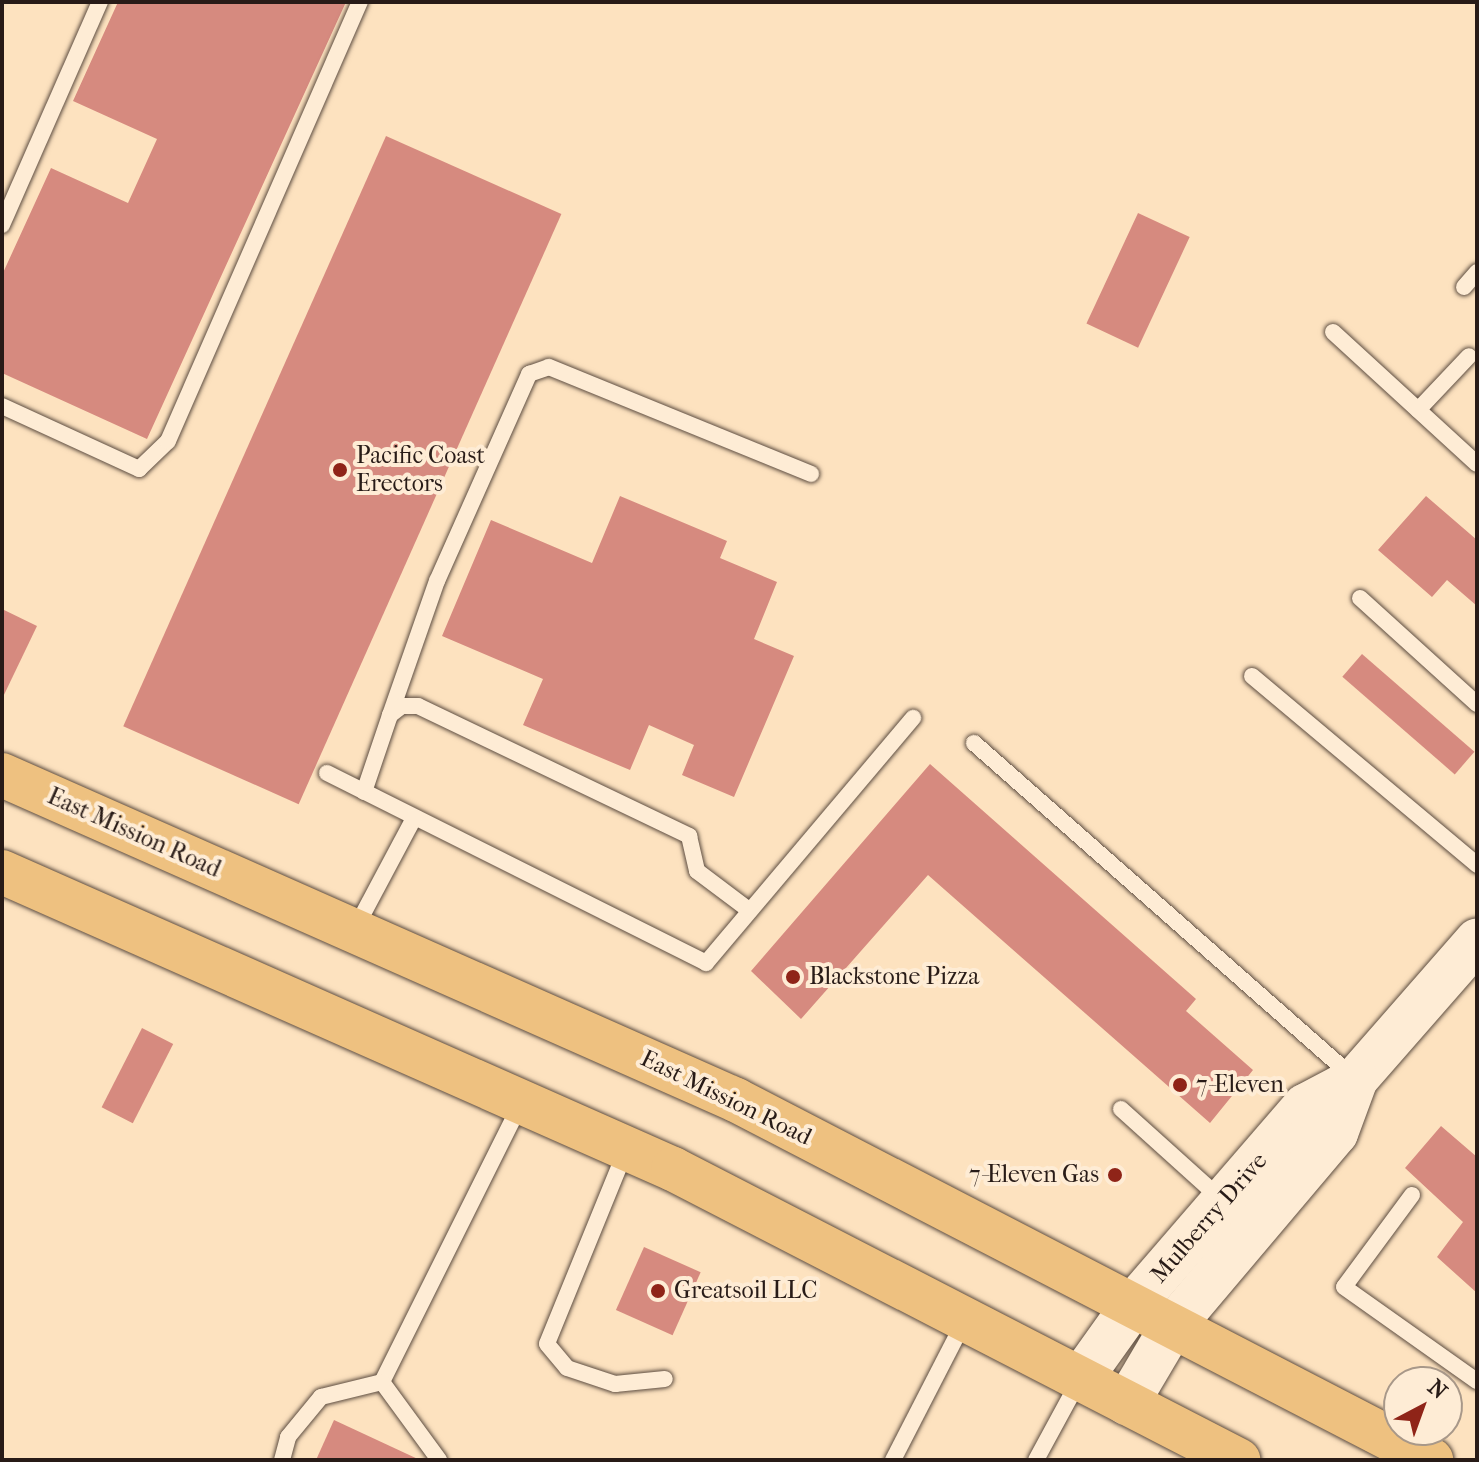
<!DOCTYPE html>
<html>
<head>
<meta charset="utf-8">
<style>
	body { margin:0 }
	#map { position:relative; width:1479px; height:1462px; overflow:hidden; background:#fde2bf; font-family:"IM FELL French Canon",serif }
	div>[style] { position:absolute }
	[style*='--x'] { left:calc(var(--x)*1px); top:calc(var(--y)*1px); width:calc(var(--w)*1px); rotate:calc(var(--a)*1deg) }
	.building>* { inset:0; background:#d68a7f; transform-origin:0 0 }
	.roads { filter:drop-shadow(0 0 2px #5d4d41) drop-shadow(0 0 2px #5d4d41) }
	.service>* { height:16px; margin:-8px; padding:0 8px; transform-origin:8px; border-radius:8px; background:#feecd5 }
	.secondary>* { height:44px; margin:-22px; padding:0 22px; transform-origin:22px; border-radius:22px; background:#feecd5 }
	.primary>* { height:44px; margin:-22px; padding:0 22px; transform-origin:22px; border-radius:22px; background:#eec180 }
	.dots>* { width:22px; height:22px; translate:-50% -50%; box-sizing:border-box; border:4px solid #feecd5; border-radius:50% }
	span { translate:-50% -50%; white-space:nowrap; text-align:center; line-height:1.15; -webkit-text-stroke:8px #feecd5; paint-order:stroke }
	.poi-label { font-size:24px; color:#281b17 }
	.left { translate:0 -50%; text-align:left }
	.right { translate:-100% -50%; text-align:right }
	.street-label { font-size:24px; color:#281b17 }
	.frame { position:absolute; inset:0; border:4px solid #281b17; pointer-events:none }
	.north { position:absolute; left:1383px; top:1366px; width:80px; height:80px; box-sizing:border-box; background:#feecd5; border:2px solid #a89889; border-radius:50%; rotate:41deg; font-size:22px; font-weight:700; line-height:32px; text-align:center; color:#281b17 }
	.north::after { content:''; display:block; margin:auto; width:28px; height:36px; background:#8f2418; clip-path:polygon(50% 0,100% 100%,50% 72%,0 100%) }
</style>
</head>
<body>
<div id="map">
	<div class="building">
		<div style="clip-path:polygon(118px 2px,346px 2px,147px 439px,2px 373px,2px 275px,51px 168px,128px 203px,157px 139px,73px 101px)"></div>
		<div style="left:386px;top:136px;width:192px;height:646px;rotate:24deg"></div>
		<div style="left:1138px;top:213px;width:57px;height:122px;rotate:25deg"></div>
		<div style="clip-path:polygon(620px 496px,727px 541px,720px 558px,777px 582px,754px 639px,794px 656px,734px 797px,682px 775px,694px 745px,649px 725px,630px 770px,523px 725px,543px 679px,442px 636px,491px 520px,592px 563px)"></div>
		<div style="clip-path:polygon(1426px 496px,1477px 540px,1477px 606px,1447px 580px,1432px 597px,1378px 550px)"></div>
		<div style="clip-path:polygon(2px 609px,37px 626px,2px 699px)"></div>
		<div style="left:1362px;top:654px;width:149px;height:30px;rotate:41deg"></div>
		<div style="clip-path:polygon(930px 764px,1196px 999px,1186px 1011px,1253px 1070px,1210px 1123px,928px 875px,801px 1019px,751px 971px)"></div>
		<div style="left:142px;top:1028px;width:35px;height:89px;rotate:27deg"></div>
		<div style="clip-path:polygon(1441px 1126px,1477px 1157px,1477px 1293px,1437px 1257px,1463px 1222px,1405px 1168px)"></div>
		<div style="left:644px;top:1247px;width:62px;height:69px;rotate:24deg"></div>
		<div style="clip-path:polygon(334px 1420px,420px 1460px,316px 1460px)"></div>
	</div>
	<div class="roads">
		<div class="service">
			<div style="--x:2;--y:225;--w:244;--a:-66.3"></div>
			<div style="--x:1464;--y:287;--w:20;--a:-49"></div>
			<div style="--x:1333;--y:332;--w:195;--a:42.5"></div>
			<div style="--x:2;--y:406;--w:151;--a:24.7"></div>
			<div style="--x:139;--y:469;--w:40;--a:-44"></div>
			<div style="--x:168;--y:441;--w:479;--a:-66.4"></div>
			<div style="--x:1418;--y:410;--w:74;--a:-46.6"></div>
			<div style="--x:1360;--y:598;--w:158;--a:42.2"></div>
			<div style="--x:1252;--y:676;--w:294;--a:40"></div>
			<div style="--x:390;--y:715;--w:142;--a:-70.7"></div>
			<div style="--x:437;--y:581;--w:227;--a:-66"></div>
			<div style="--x:529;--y:374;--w:21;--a:-19"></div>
			<div style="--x:549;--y:367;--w:283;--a:22.2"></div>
			<div style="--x:974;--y:743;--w:507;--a:41.4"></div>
			<div style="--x:327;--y:773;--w:424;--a:26.6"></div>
			<div style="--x:706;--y:963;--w:321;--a:-49.8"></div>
			<div style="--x:364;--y:792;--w:81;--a:-71.3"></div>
			<div style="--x:390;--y:715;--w:15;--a:-37"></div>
			<div style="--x:402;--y:706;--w:16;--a:0"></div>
			<div style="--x:418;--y:706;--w:301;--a:25.6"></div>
			<div style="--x:689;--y:836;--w:36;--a:77"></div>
			<div style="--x:697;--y:871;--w:66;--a:37"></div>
			<div style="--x:355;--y:929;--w:126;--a:-62"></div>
			<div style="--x:1121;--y:1109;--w:135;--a:42"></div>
			<div style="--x:626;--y:1150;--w:209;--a:112.2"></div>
			<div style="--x:547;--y:1344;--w:31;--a:50"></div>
			<div style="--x:567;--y:1368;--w:51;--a:18.4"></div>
			<div style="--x:615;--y:1384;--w:50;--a:-5.7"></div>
			<div style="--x:1412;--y:1195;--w:114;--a:126.5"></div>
			<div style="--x:1344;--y:1287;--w:163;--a:35.3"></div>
			<div style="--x:382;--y:1382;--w:312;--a:-63.5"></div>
			<div style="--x:382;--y:1382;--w:97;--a:53.8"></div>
			<div style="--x:282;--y:1460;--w:24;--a:-75"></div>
			<div style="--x:288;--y:1437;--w:52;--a:-50.5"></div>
			<div style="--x:321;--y:1397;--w:63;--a:-13.8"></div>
			<div style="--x:893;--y:1460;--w:157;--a:-62.8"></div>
			<div style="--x:1036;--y:1460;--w:92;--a:-61.5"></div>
		</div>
		<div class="secondary">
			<div style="--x:1081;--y:1378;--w:90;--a:-54.5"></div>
			<div style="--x:1133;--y:1305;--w:263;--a:-49.2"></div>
			<div style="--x:1305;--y:1106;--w:58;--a:-27.9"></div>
			<div style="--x:1356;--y:1079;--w:184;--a:-48.8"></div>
			<div style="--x:1127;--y:1403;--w:88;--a:-59.4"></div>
			<div style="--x:1172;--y:1327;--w:254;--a:-49.8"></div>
			<div style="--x:1336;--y:1133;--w:58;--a:-69.7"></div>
		</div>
		<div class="primary">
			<div style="--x:2;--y:775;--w:803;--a:23.88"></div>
			<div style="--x:736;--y:1100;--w:783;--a:27.38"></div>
			<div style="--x:2;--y:872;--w:734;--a:23.88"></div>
			<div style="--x:673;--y:1169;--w:636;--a:27.25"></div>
		</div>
	</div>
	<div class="dots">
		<div style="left:340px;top:470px;background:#8f2418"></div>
		<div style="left:793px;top:977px;background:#8f2418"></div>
		<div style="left:1180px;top:1085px;background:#8f2418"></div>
		<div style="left:1115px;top:1175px;background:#8f2418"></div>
		<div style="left:658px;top:1291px;background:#8f2418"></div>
	</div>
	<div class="poi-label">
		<span class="left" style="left:356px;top:470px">Pacific Coast<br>Erectors</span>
		<span class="left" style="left:809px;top:977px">Blackstone Pizza</span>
		<span class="left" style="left:1196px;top:1085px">7-Eleven</span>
		<span class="right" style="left:1099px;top:1175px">7-Eleven Gas</span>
		<span class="left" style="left:674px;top:1291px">Greatsoil LLC</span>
	</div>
	<div class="street-label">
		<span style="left:134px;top:833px;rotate:24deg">East Mission Road</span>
		<span style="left:726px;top:1098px;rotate:26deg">East Mission Road</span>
		<span style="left:1209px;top:1218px;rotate:-49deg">Mulberry Drive</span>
	</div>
	<div class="frame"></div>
	<div class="north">N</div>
</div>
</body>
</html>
